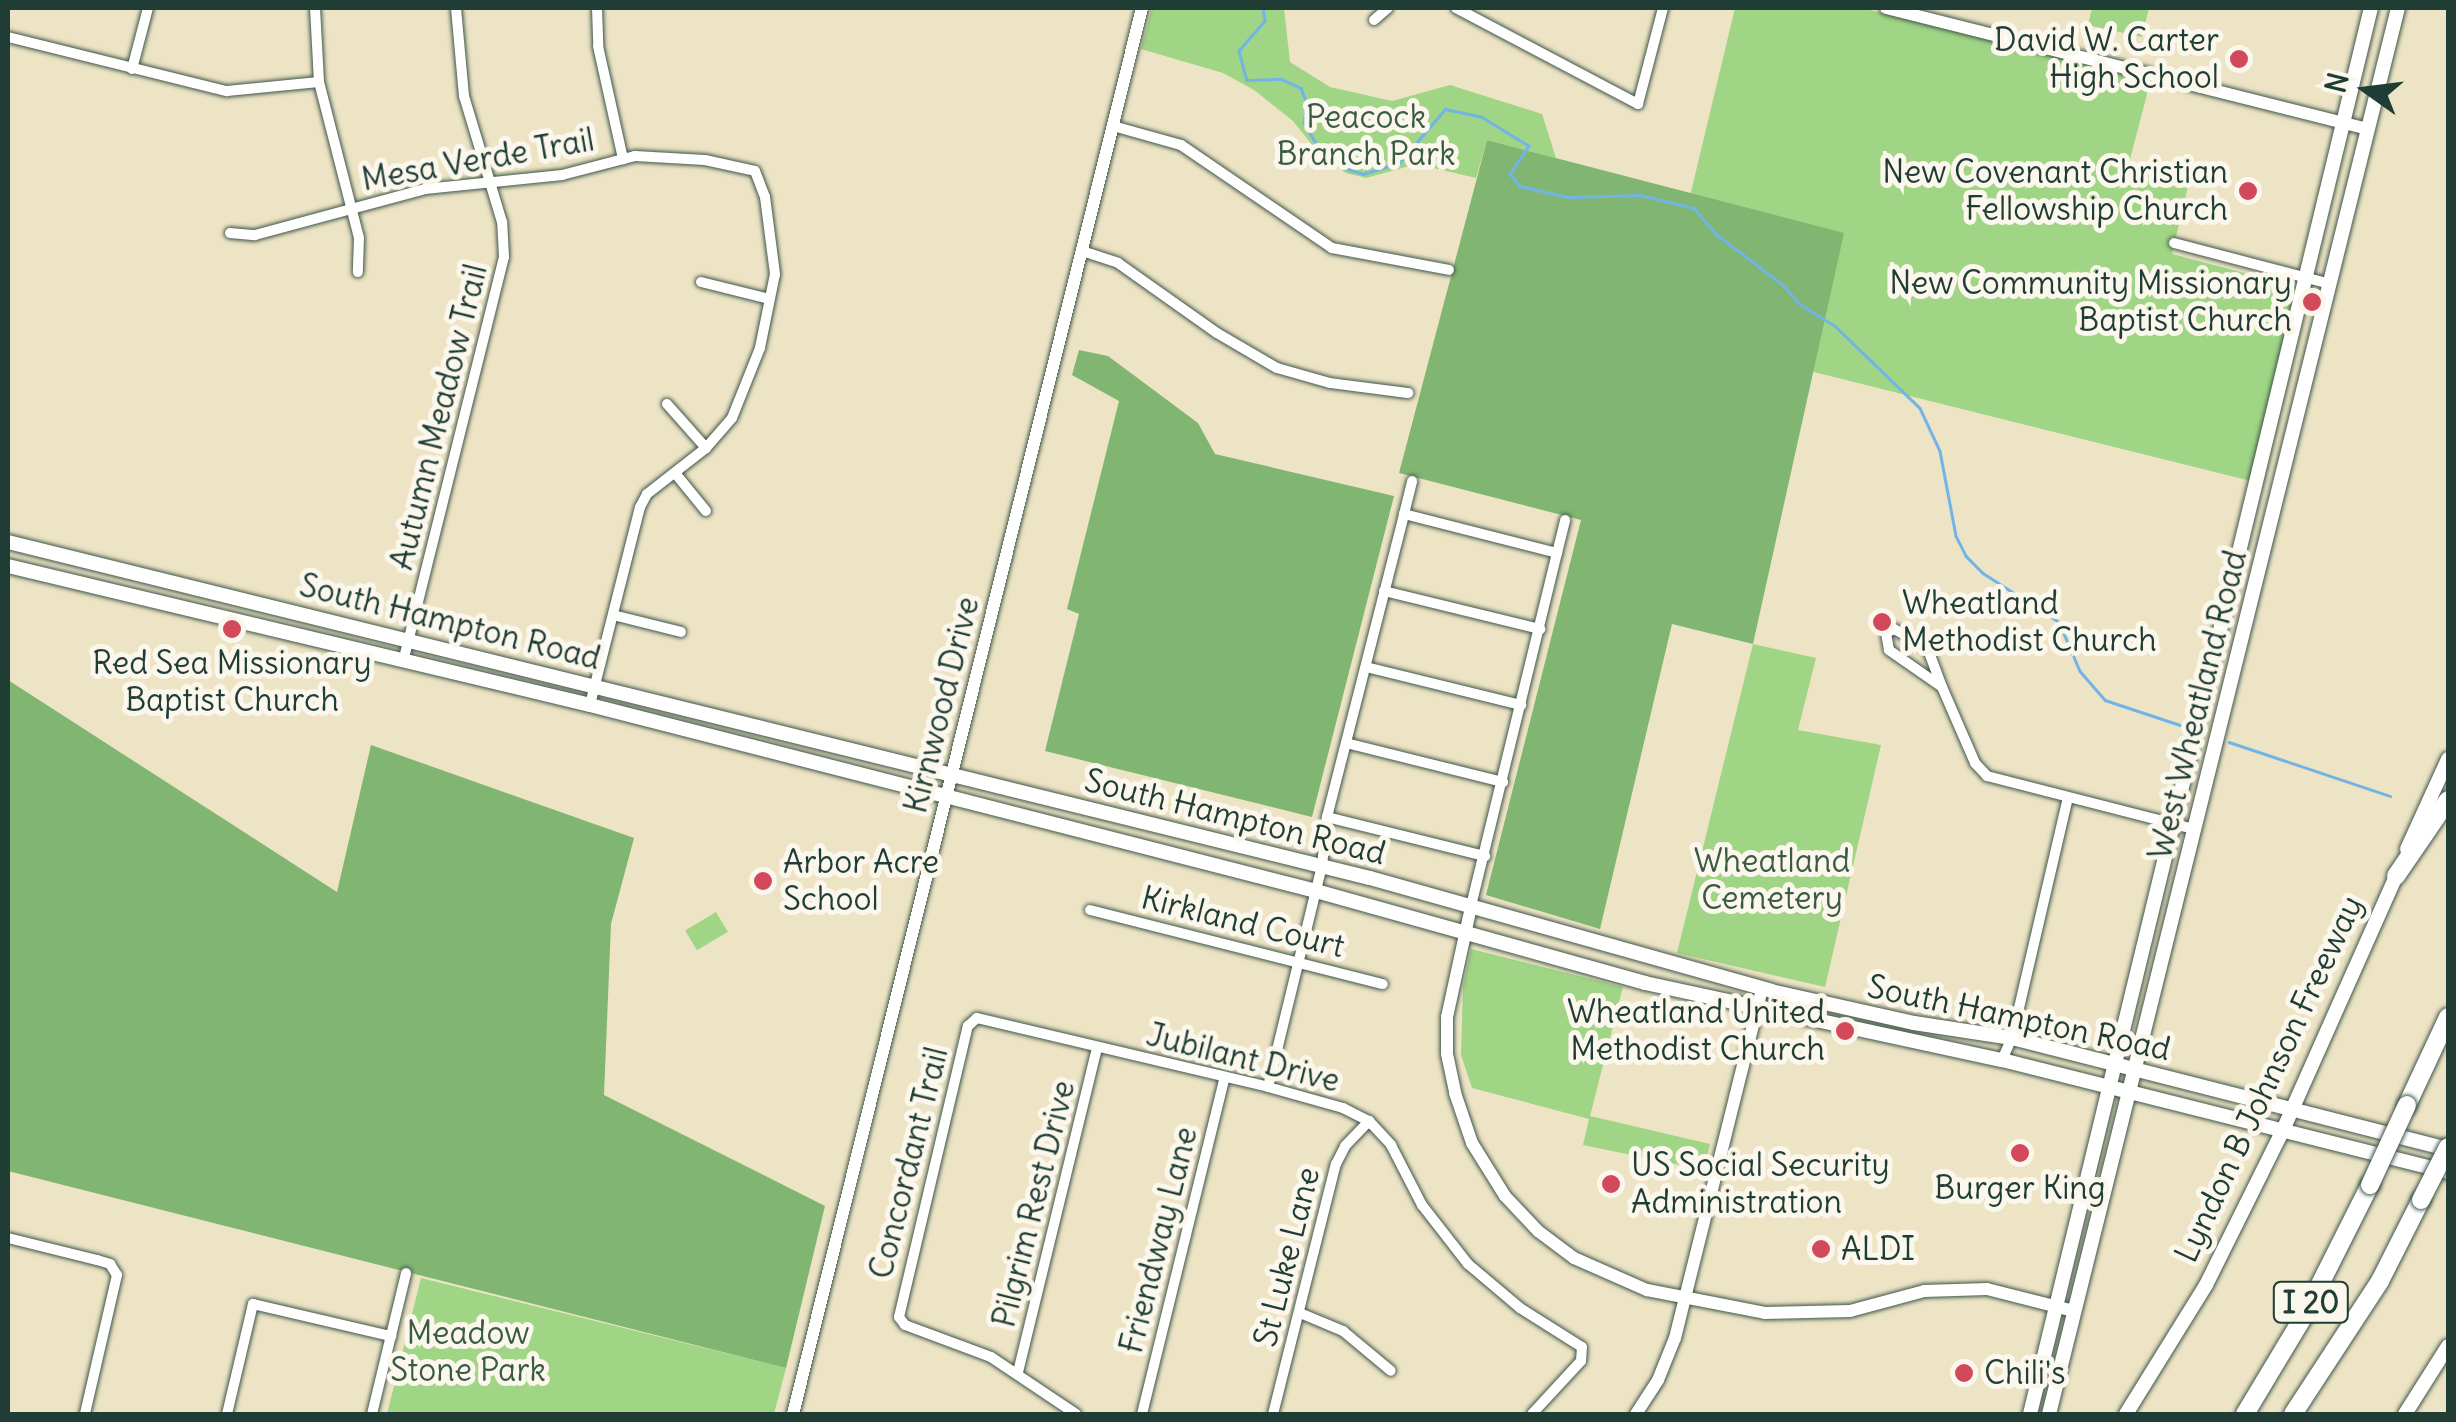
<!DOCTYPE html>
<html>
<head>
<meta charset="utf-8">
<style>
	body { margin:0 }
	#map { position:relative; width:2456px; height:1422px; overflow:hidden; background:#ede4c5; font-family:Delius,sans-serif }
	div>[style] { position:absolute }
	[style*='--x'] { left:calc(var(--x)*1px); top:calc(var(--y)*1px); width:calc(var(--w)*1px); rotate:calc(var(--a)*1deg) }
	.green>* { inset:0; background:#a0d585; transform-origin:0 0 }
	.forest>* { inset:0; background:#80b672 }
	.stream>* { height:2.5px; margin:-1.25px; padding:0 1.25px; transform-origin:1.25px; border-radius:1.25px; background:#73b4e7 }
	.roads { filter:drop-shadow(0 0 2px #3e564a) drop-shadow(0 0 2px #3e564a) }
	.minor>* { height:10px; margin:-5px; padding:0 5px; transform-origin:5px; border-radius:5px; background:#fff }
	.tertiary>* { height:12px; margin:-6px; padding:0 6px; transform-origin:6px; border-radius:6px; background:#fff }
	.secondary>* { height:14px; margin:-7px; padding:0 7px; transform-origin:7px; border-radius:7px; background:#fff }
	.motorway>* { height:18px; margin:-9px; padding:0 9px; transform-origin:9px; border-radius:9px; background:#fff }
	.bridges { filter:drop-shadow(0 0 2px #3e564a) drop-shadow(0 0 2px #3e564a) }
	.motorway-bridge>* { height:18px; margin:-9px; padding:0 9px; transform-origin:9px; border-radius:9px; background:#fff }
	.dots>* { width:28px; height:28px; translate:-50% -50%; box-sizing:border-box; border:5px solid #fbf7ec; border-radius:50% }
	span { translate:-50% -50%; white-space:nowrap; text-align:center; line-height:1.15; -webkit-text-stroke:10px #fbf7ec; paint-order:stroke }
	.shield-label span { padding:2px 8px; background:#fbf7ec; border:2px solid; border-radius:8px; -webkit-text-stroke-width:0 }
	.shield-label { font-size:30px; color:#1f3d34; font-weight:700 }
	.poi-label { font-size:32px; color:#1f3d34 }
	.right { translate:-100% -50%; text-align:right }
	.left { translate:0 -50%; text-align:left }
	.park-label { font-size:32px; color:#395b44 }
	.street-label { font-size:32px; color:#1f3d34 }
	.frame { position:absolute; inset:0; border:10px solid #1f3d34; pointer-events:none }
	.north { position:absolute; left:2316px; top:40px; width:100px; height:100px; -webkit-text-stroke:8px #fbf7ec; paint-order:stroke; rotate:284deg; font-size:28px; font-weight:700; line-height:40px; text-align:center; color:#1f3d34 }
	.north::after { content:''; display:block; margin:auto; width:35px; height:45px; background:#1f3d34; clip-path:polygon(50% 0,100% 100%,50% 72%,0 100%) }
</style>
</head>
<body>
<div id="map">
	<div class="green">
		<div style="clip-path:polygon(1152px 8px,1284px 8px,1290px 62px,1330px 87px,1392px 101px,1450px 85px,1542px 114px,1556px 158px,1487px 140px,1476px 178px,1417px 164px,1366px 178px,1346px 173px,1321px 156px,1293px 121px,1254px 90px,1223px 73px,1141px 49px)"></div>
		<div style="clip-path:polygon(1735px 8px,1862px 8px,2151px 79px,2128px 167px,2189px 182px,2172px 254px,2309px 290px,2263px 484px,1810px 371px,1690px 196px)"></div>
		<div style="clip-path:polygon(2092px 8px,2149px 8px,2142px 37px,2088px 25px)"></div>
		<div style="clip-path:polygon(1753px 644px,1816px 658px,1798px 730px,1881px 745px,1825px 987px,1677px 953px)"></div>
		<div style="left:716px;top:912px;width:23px;height:36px;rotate:59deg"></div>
		<div style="clip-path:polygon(1471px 949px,1623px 987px,1590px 1116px,1710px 1144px,1704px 1170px,1583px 1145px,1589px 1119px,1472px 1088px,1461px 1055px,1463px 986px)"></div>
		<div style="clip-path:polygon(421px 1278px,786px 1368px,774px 1414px,387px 1414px)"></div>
	</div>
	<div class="forest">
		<div style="clip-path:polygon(1487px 140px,1844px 233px,1753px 644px,1672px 624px,1600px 929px,1486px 895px,1581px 520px,1399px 473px)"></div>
		<div style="clip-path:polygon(1079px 350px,1108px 356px,1198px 423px,1215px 454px,1394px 496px,1312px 817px,1045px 751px,1079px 614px,1067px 609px,1119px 401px,1072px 375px)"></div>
		<div style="clip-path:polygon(8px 680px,337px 892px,371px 745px,634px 838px,611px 924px,604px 1095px,825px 1206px,786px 1368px,8px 1171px)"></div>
	</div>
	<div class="stream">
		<div style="--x:1263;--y:8;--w:13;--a:81"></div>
		<div style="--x:1265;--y:21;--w:40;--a:131"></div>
		<div style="--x:1239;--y:51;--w:30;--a:75"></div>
		<div style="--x:1247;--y:80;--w:34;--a:-2"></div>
		<div style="--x:1281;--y:79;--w:22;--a:24"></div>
		<div style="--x:1301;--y:88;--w:17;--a:69"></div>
		<div style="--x:1307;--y:104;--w:19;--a:99"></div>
		<div style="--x:1304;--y:123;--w:31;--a:59"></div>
		<div style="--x:1320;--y:150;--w:31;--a:36"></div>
		<div style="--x:1345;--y:168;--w:19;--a:18"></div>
		<div style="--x:1363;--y:174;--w:38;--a:-17"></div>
		<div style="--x:1399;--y:163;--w:71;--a:-49.6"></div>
		<div style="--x:1445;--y:109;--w:38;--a:12"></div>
		<div style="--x:1482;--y:117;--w:55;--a:31.7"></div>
		<div style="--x:1529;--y:146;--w:34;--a:124"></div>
		<div style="--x:1510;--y:174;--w:16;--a:50"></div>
		<div style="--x:1520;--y:186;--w:49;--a:12.9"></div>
		<div style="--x:1568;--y:197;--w:72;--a:-1.6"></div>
		<div style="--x:1640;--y:195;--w:56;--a:13.5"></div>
		<div style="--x:1694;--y:208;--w:33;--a:50"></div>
		<div style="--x:1715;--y:233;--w:84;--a:37.3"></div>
		<div style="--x:1782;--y:284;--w:27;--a:48"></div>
		<div style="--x:1800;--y:304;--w:40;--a:32"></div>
		<div style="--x:1834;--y:325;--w:120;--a:44"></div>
		<div style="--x:1920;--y:408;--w:47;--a:65.1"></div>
		<div style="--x:1940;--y:451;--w:86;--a:79.3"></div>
		<div style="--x:1956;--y:536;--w:22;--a:63"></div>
		<div style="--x:1966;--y:556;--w:24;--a:45"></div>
		<div style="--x:1983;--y:573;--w:90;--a:32.8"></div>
		<div style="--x:2059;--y:622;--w:53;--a:66.8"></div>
		<div style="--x:2080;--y:671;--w:38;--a:49"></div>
		<div style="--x:2105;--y:700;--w:82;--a:18.4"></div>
		<div style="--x:2229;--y:742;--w:170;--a:18.5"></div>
	</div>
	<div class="roads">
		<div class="minor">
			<div style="--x:315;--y:8;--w:74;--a:86.9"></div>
			<div style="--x:319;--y:82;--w:161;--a:75.6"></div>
			<div style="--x:359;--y:238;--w:34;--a:92"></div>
			<div style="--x:597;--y:8;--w:38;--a:88"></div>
			<div style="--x:598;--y:46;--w:116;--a:77.5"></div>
			<div style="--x:1456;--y:8;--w:206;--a:27.8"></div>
			<div style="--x:1638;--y:104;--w:99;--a:-75.4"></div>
			<div style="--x:1374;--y:20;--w:18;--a:-41"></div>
			<div style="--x:8;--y:37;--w:226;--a:13.9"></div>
			<div style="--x:227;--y:91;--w:92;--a:-5.6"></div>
			<div style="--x:132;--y:69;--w:63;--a:-75.3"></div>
			<div style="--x:1113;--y:126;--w:71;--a:15.6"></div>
			<div style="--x:1181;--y:145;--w:183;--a:34.3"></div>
			<div style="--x:1332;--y:248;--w:119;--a:10.6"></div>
			<div style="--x:230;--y:233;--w:25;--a:5"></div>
			<div style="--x:255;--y:235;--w:176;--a:-15.1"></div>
			<div style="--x:425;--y:189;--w:138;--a:-5.8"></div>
			<div style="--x:562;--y:175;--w:75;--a:-14.6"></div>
			<div style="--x:635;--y:156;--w:70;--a:3.3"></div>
			<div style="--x:705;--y:160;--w:51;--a:12.4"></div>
			<div style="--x:755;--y:171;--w:28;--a:69"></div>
			<div style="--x:765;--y:197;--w:78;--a:82.6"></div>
			<div style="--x:775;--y:274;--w:76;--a:101.5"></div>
			<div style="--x:760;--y:348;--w:75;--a:111.8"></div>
			<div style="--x:732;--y:418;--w:40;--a:131"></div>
			<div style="--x:706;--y:448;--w:75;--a:142.1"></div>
			<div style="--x:647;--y:494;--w:15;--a:118"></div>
			<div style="--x:640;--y:507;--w:204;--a:104.2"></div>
			<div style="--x:2174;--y:243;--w:161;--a:14.7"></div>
			<div style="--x:1082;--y:251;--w:38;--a:18"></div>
			<div style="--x:1118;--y:263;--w:121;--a:35.3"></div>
			<div style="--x:1217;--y:333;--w:69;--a:30.3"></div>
			<div style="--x:1277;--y:368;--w:55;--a:15.8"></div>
			<div style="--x:1330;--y:383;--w:79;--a:7.3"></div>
			<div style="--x:701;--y:282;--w:70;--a:14"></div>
			<div style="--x:667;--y:404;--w:59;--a:48.4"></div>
			<div style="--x:675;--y:473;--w:49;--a:50.8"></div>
			<div style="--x:1404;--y:514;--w:34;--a:-76"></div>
			<div style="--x:1557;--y:553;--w:34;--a:-76"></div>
			<div style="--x:1384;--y:591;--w:161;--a:13.7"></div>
			<div style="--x:613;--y:615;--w:70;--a:14"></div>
			<div style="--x:1894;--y:629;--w:38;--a:29"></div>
			<div style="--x:1927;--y:647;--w:43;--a:69.4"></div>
			<div style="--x:1942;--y:687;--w:65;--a:-145.1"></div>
			<div style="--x:1889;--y:650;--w:17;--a:-100"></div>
			<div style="--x:1886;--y:633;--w:9;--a:-27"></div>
			<div style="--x:403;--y:662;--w:417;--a:-76"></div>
			<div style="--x:504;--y:257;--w:35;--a:-93"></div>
			<div style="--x:502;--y:222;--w:132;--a:-106.8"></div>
			<div style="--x:464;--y:96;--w:88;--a:-95.2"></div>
			<div style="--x:1366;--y:667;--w:160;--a:13.8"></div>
			<div style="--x:1942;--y:687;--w:83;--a:66.5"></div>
			<div style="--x:1975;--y:763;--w:18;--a:47"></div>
			<div style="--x:1987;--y:776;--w:214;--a:14.4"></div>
			<div style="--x:1346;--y:743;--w:162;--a:14"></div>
			<div style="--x:1327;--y:817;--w:163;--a:13.9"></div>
			<div style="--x:1090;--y:910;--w:302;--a:14.2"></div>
			<div style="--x:2002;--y:1060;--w:24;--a:-66"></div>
			<div style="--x:2012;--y:1038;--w:246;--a:-76.9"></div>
			<div style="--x:1268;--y:1087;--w:228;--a:-76.3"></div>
			<div style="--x:1322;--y:866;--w:49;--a:-84.2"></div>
			<div style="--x:1327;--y:817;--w:313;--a:-75.7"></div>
			<div style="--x:1404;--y:514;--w:158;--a:14.3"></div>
			<div style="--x:1557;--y:553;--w:364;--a:103.7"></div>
			<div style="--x:8;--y:1238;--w:92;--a:13.9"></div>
			<div style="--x:97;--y:1260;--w:14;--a:17"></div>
			<div style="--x:110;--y:1264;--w:13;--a:58"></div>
			<div style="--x:117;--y:1275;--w:143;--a:103"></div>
			<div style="--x:1300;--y:1313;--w:47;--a:22.7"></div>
			<div style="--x:1343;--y:1331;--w:62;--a:39.8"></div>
			<div style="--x:1018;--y:1372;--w:334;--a:-76.3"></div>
			<div style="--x:227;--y:1414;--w:113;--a:-76.7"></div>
			<div style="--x:253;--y:1304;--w:142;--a:13.1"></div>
			<div style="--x:372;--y:1414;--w:145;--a:-76.4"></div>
			<div style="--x:1076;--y:1414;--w:102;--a:-146.2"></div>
			<div style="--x:991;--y:1357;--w:92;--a:-159.6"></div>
			<div style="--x:905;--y:1325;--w:10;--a:-127"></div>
			<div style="--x:899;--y:1317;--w:299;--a:-76.7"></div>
			<div style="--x:968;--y:1026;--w:12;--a:-42"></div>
			<div style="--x:977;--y:1018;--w:299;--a:13.3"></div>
			<div style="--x:1268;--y:1087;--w:78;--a:15.6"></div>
			<div style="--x:1343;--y:1108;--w:29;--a:27"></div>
			<div style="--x:1369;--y:1121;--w:33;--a:47"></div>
			<div style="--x:1391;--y:1145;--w:68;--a:62.7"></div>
			<div style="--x:1422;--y:1205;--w:75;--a:52.1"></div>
			<div style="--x:1468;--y:1264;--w:68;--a:40.2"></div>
			<div style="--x:1520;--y:1308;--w:73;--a:32.2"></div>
			<div style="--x:1582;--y:1347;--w:14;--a:94"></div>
			<div style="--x:1581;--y:1361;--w:72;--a:132.8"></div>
			<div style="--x:1142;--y:1414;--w:347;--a:-76.2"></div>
			<div style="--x:1273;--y:1414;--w:258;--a:-75.9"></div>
			<div style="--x:1336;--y:1164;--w:20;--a:-63"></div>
			<div style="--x:1345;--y:1146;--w:35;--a:-46"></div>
		</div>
		<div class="tertiary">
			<div style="--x:1886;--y:8;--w:497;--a:14.1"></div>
			<div style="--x:1471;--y:907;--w:113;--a:102.3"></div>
			<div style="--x:1447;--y:1017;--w:37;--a:90"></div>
			<div style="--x:1447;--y:1054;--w:40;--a:78"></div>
			<div style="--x:1455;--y:1093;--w:53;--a:71.2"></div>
			<div style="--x:1472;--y:1143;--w:62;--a:58.1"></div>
			<div style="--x:1505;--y:1196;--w:48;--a:46.7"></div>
			<div style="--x:1538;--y:1231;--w:45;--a:36.9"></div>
			<div style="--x:1574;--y:1258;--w:80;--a:23.7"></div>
			<div style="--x:1647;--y:1290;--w:120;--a:11"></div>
			<div style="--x:1765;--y:1313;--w:85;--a:-1.3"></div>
			<div style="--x:1850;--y:1311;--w:77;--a:-15.1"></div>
			<div style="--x:1924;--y:1291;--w:63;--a:-1.8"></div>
			<div style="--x:1987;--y:1289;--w:90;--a:14.2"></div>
			<div style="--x:793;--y:1414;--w:1449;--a:-76.06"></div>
			<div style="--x:1636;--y:1414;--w:40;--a:-57.1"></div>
			<div style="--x:1658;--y:1380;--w:45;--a:-68"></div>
			<div style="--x:1675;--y:1338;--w:360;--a:-76"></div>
		</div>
		<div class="secondary">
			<div style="--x:8;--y:542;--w:1403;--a:13.86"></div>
			<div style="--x:1370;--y:878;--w:417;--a:15.7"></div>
			<div style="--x:1771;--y:991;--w:147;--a:12.6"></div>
			<div style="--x:1914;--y:1023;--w:99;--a:8.7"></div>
			<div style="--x:2012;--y:1038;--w:450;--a:14.3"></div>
			<div style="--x:8;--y:566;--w:598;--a:13.43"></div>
			<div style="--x:590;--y:705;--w:749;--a:14.37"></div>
			<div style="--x:1316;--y:891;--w:342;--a:15.6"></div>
			<div style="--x:1645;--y:983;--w:365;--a:12.2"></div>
			<div style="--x:2002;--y:1060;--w:460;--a:14.1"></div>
			<div style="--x:2407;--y:849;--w:99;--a:-65.5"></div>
			<div style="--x:2030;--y:1414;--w:1447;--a:-76.37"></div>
			<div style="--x:2049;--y:1414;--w:1449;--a:-76.06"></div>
			<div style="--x:2126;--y:1414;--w:152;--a:-58.2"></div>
			<div style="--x:2206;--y:1285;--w:173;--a:-63.6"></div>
			<div style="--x:2283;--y:1130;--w:286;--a:-66"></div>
			<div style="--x:2405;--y:1414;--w:80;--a:-57.7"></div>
		</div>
		<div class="motorway">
			<div style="--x:2396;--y:876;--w:92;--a:-55.6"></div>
			<div style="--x:2407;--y:1105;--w:97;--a:-65"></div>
			<div style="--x:2245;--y:1414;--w:114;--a:-59"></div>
			<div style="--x:2304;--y:1316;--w:147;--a:-63.3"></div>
			<div style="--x:2293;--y:1414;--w:159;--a:-56.8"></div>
			<div style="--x:2380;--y:1281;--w:91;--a:-63.2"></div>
		</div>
	</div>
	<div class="bridges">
		<div class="motorway-bridge">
			<div style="--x:2370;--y:1185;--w:88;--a:-65.2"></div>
			<div style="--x:2421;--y:1200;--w:59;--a:-63"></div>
		</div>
	</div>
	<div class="dots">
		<div style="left:2239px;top:59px;background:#d1495b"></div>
		<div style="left:2248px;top:191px;background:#d1495b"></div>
		<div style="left:2312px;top:302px;background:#d1495b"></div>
		<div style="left:1882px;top:622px;background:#d1495b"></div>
		<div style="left:232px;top:629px;background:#d1495b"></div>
		<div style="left:763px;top:881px;background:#d1495b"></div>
		<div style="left:1845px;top:1031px;background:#d1495b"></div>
		<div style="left:2020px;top:1153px;background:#d1495b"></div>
		<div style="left:1611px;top:1184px;background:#d1495b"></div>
		<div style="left:1821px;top:1249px;background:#d1495b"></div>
		<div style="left:1964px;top:1373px;background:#d1495b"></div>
	</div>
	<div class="shield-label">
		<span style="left:2311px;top:1302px">I 20</span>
	</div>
	<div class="poi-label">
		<span class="right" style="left:2219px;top:59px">David W. Carter<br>High School</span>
		<span class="right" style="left:2228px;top:191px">New Covenant Christian<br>Fellowship Church</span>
		<span class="right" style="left:2292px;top:302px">New Community Missionary<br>Baptist Church</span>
		<span class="left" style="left:1902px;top:622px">Wheatland<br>Methodist Church</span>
		<span style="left:232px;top:682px">Red Sea Missionary<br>Baptist Church</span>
		<span class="left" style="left:783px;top:881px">Arbor Acre<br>School</span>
		<span class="right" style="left:1825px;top:1031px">Wheatland United<br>Methodist Church</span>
		<span class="left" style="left:1631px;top:1184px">US Social Security<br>Administration</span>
		<span style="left:2020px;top:1188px">Burger King</span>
		<span class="left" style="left:1841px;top:1249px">ALDI</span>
		<span class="left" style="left:1984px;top:1373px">Chili's</span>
	</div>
	<div class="park-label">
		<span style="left:1366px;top:136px">Peacock<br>Branch Park</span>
		<span style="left:1772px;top:880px">Wheatland<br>Cemetery</span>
		<span style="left:468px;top:1352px">Meadow<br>Stone Park</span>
	</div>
	<div class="street-label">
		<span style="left:478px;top:160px;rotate:-10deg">Mesa Verde Trail</span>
		<span style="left:439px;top:417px;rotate:-76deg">Autumn Meadow Trail</span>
		<span style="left:450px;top:622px;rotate:14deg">South Hampton Road</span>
		<span style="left:942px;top:705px;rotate:-76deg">Kirnwood Drive</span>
		<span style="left:2198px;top:705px;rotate:-76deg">West Wheatland Road</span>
		<span style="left:1235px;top:817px;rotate:14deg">South Hampton Road</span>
		<span style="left:1243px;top:922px;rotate:14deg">Kirkland Court</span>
		<span style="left:2019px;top:1018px;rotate:12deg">South Hampton Road</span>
		<span style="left:1243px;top:1058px;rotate:14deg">Jubilant Drive</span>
		<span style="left:2269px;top:1079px;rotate:-65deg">Lyndon B Johnson Freeway</span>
		<span style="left:909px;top:1163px;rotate:-76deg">Concordant Trail</span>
		<span style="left:1034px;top:1204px;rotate:-76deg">Pilgrim Rest Drive</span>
		<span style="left:1159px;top:1240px;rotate:-76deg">Friendway Lane</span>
		<span style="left:1287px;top:1257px;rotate:-76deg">St Luke Lane</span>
	</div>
	<div class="frame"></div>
	<div class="north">N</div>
</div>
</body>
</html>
